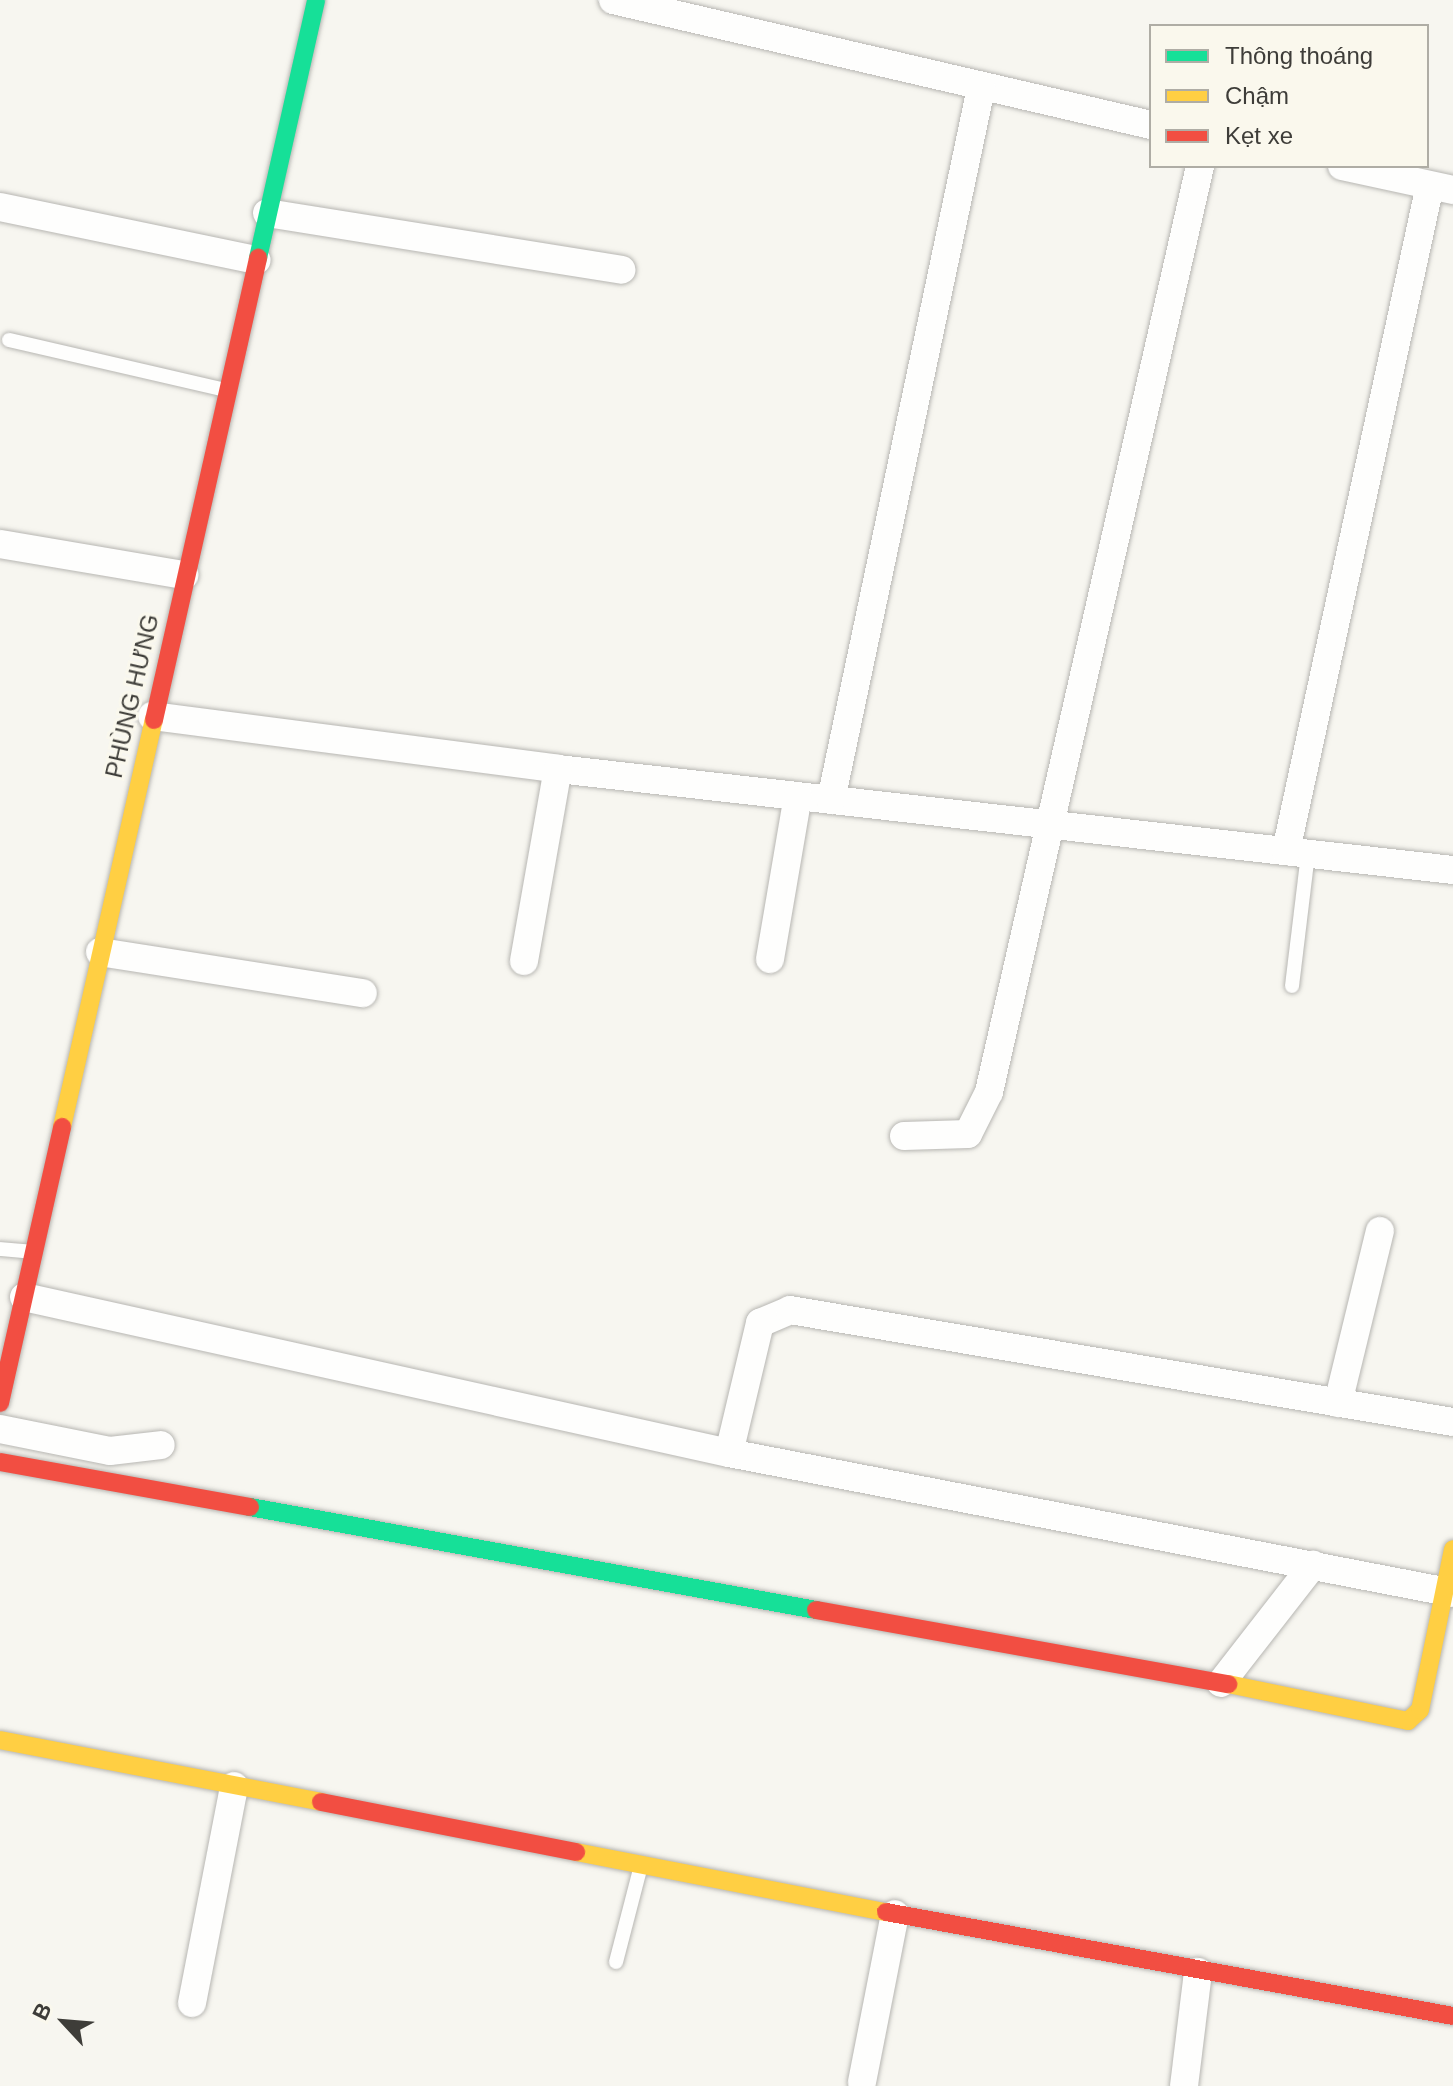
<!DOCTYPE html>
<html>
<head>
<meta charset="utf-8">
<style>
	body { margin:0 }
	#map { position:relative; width:1453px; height:2086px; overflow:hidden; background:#f7f6f0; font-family:Arial,sans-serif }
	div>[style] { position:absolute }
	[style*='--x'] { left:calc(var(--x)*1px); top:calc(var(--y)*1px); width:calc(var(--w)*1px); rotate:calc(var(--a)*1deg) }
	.roads { filter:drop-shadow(0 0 2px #b7b6b2) drop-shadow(0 0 2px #b7b6b2) }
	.lane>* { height:14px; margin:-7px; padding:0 7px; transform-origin:7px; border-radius:7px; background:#fefefd }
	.street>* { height:28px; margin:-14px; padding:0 14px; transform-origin:14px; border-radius:14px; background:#fefefd }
	.fast>* { height:18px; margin:-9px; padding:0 9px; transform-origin:9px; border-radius:9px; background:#16e098 }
	.slow>* { height:18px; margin:-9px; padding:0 9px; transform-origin:9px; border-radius:9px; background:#ffcf43 }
	.jam>* { height:18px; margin:-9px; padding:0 9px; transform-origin:9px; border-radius:9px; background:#f24e42 }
	span { translate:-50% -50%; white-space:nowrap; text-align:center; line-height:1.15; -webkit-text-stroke:6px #faf8ed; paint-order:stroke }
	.street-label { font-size:24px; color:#3e3d39 }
	.legend { position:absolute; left:1149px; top:24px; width:280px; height:144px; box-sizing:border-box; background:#faf8ed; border:2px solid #afada5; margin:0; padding:10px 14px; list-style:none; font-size:24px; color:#3e3d39 }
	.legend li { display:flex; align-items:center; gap:16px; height:40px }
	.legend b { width:40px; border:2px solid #afada5 }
	.north { position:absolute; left:24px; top:1982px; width:80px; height:80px; -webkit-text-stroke:6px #faf8ed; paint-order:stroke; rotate:296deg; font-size:22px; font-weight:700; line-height:32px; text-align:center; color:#3e3d39 }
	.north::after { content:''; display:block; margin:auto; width:28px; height:36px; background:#3e3d39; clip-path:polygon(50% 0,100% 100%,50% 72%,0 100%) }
</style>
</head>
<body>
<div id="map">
	<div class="roads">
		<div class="lane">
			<div style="--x:9;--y:340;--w:223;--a:13"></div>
			<div style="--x:1292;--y:986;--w:134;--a:-83.1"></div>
			<div style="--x:0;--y:1249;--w:33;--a:5"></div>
			<div style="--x:616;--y:1962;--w:100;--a:-75.5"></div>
		</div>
		<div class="street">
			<div style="--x:613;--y:0;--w:552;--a:13.08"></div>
			<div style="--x:1342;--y:166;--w:114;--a:12.2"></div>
			<div style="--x:0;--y:207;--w:262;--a:11.7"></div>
			<div style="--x:267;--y:213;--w:359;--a:9.1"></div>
			<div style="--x:0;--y:544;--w:187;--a:9.6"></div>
			<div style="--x:152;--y:716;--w:409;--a:7.4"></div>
			<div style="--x:558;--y:769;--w:901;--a:6.44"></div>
			<div style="--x:831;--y:800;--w:728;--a:-78.1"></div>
			<div style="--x:1286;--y:851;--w:681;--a:-77.8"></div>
			<div style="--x:100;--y:952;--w:266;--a:8.9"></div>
			<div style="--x:770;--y:959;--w:165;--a:-80.3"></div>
			<div style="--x:524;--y:961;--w:195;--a:-80"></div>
			<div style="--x:904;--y:1136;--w:64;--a:-1.8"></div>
			<div style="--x:968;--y:1134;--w:47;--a:-63.4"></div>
			<div style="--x:989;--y:1092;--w:950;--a:-77.16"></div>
			<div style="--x:24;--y:1297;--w:722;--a:12.48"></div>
			<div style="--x:729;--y:1453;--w:737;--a:10.94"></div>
			<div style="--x:1338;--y:1403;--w:177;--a:-76.3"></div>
			<div style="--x:0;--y:1429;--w:112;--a:11.3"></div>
			<div style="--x:110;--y:1451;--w:51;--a:-6.7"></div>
			<div style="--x:729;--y:1453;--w:134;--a:-76.6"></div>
			<div style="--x:760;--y:1323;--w:33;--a:-23"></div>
			<div style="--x:790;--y:1310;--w:672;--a:9.59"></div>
			<div style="--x:1221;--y:1683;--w:150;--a:-52.1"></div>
			<div style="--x:192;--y:2003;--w:221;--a:-79"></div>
			<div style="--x:862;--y:2082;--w:171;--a:-78.9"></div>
			<div style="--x:1184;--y:2086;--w:115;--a:-83"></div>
		</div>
		<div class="fast">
			<div style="--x:258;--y:258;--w:264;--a:-77.3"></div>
			<div style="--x:250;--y:1507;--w:575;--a:10.31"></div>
		</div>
		<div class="slow">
			<div style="--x:62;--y:1127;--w:417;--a:-77.3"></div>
			<div style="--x:1228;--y:1684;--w:184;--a:11.6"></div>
			<div style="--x:1408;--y:1721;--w:16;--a:-43"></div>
			<div style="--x:1420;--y:1710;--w:164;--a:-78.4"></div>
			<div style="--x:0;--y:1740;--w:327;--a:10.9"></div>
			<div style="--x:576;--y:1852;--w:316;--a:11"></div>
		</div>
		<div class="jam">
			<div style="--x:154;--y:720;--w:474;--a:-77.3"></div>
			<div style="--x:0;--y:1403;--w:283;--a:-77.3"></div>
			<div style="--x:0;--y:1462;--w:254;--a:10.2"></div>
			<div style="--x:816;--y:1610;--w:419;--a:10.2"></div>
			<div style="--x:321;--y:1802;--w:260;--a:11.1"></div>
			<div style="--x:886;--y:1912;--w:576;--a:10.39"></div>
		</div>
	</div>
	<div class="street-label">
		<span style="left:132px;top:696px;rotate:-77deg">PHÙNG HƯNG</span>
	</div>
	<ul class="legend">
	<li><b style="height:10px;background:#16e098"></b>Thông thoáng</li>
	<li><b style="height:10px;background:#ffcf43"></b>Chậm</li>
	<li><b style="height:10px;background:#f24e42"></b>Kẹt xe</li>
	</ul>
	<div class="north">B</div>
</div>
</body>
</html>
